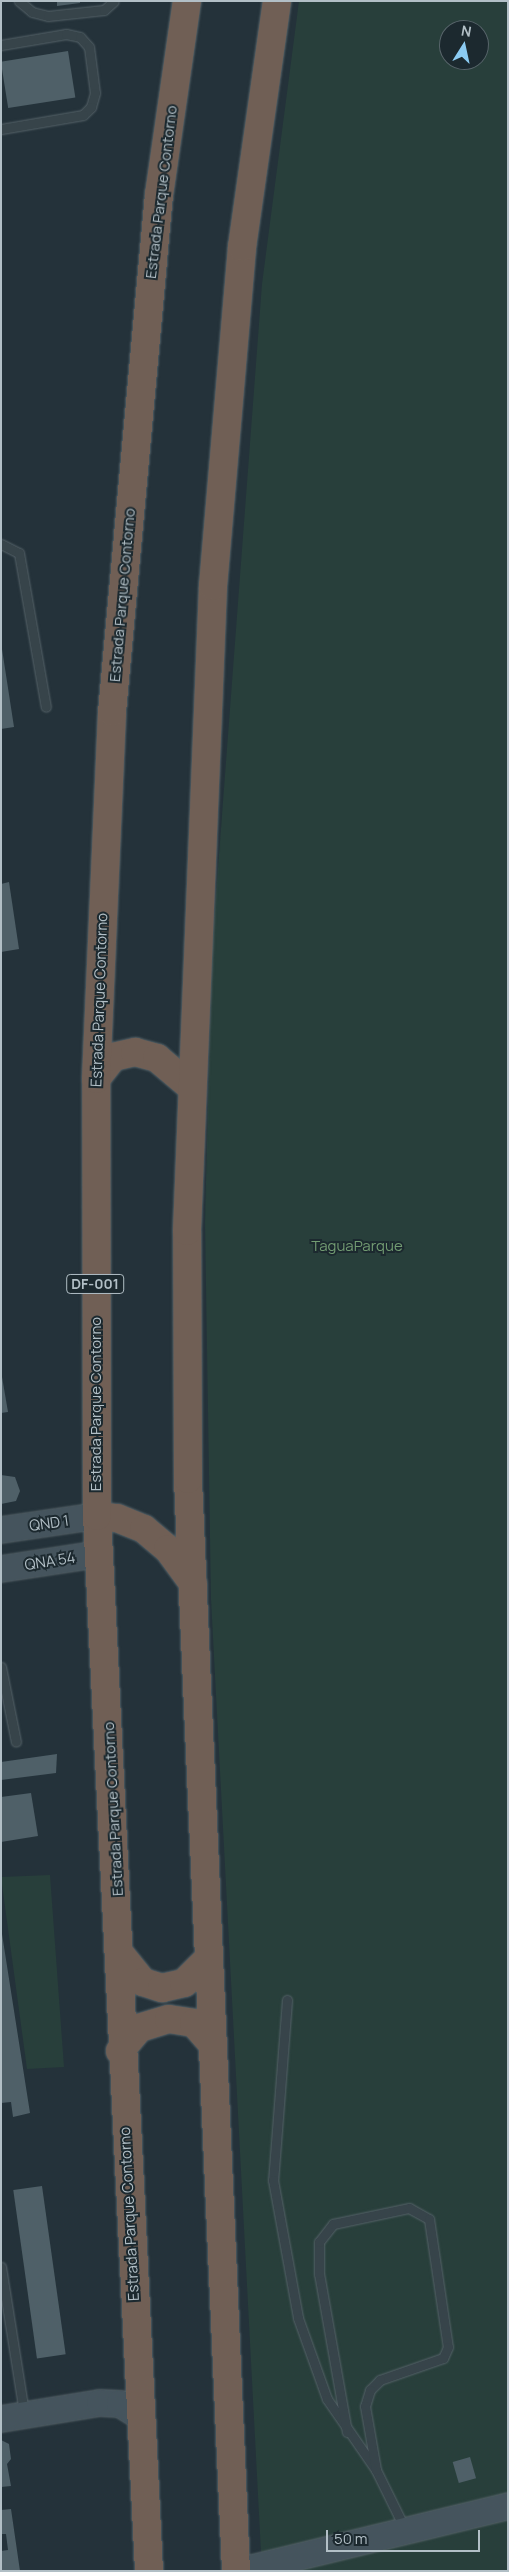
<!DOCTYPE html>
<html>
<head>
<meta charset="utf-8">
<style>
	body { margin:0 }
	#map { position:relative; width:509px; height:2572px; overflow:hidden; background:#24323a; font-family:Manrope,sans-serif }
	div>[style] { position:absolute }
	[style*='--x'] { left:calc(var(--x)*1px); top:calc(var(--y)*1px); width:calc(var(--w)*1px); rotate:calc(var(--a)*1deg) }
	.green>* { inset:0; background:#283f3b }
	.building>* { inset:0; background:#4f6068; transform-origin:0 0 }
	.roads { filter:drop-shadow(0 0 1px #556268) drop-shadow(0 0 1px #556268) }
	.lane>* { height:9px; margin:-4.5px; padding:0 4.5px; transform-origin:4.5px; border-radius:4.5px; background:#37444a }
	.secondary>* { height:26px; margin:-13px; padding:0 13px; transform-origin:13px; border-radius:13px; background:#45545d }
	.highway>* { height:28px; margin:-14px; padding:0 14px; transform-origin:14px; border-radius:14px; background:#705f55 }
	span { translate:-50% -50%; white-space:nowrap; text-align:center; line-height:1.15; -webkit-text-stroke:4px #1c292f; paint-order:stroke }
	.shield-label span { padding:1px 4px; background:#1c292f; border:1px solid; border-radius:4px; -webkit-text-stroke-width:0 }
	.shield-label { font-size:14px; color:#b2bfc6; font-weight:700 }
	.street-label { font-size:15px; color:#b2bfc6 }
	.park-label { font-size:15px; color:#729b72 }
	.frame { position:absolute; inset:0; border:2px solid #b2bfc6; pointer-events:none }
	.north { position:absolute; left:439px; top:20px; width:50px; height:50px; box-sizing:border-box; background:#1c292f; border:1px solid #58656b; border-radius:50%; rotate:10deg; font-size:14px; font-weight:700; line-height:20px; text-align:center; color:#b2bfc6 }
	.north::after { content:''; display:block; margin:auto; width:18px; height:22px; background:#8bcbf2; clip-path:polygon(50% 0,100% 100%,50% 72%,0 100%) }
	.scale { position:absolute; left:326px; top:2530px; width:154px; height:22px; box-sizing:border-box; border:2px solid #b2bfc6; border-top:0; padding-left:6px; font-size:15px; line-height:18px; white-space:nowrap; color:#b2bfc6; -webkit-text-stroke:4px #1c292f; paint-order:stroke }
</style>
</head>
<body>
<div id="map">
	<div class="green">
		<div style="clip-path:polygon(evenodd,299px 1px,508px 1px,508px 2571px,262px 2571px,211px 1599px,205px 1221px,212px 948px,262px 284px,299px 1px,449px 30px,479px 30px,479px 60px,449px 60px,449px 30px)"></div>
		<div style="clip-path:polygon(50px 1875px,64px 2067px,27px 2069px,1px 1877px)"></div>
	</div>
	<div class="building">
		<div style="clip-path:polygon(57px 1px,80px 1px,80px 3px,57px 6px)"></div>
		<div style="left:68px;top:51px;width:47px;height:68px;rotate:81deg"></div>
		<div style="clip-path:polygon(2px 649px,14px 727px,1px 729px,1px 650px)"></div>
		<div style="clip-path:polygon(9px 882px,19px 949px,1px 952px,1px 884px)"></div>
		<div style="clip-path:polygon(1px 1371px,8px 1412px,1px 1413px)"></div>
		<div style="clip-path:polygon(1px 1475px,15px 1477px,20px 1491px,16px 1501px,1px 1504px)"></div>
		<div style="clip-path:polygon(57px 1754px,56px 1773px,1px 1780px,1px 1762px)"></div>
		<div style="clip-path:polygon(31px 1793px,38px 1836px,1px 1842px,1px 1797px)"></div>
		<div style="clip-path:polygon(2px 1934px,30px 2113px,13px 2117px,11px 2102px,1px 2103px)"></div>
		<div style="left:42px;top:2186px;width:170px;height:29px;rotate:82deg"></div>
		<div style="clip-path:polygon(1px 2440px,9px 2444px,11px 2459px,7px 2464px,11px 2486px,1px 2487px)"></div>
		<div style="left:470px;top:2457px;width:22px;height:18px;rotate:74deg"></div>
		<div style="clip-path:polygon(11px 2509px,20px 2571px,1px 2571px,1px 2551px,8px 2550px,6px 2534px,1px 2534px,1px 2510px)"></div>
	</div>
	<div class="roads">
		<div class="lane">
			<div style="--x:19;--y:1;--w:17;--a:40"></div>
			<div style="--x:32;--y:12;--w:16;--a:14"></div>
			<div style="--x:48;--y:16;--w:56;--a:-6.1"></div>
			<div style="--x:104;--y:10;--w:13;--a:-42"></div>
			<div style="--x:1;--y:45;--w:66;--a:-9.6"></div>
			<div style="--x:66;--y:34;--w:14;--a:12"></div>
			<div style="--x:80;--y:37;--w:13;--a:48"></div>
			<div style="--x:89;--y:47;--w:46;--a:82.6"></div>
			<div style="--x:95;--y:93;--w:15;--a:106"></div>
			<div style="--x:91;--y:107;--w:11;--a:135"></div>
			<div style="--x:83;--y:115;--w:83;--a:170.3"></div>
			<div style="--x:1;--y:544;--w:20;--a:27"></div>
			<div style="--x:19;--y:553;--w:156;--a:80.1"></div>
			<div style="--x:1;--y:1667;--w:76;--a:78.7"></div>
			<div style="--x:287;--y:2000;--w:181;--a:94.4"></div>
			<div style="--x:273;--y:2180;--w:140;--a:79.7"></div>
			<div style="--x:298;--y:2318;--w:86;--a:70.3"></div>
			<div style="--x:327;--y:2399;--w:86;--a:55.4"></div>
			<div style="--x:376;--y:2470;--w:66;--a:63.8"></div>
			<div style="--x:1;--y:2267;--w:147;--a:81"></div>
			<div style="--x:347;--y:2432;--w:160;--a:-100"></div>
			<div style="--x:319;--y:2274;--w:32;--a:-90"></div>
			<div style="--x:319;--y:2242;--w:23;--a:-52"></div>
			<div style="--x:333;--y:2224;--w:78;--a:-11.9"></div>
			<div style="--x:409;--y:2208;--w:23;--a:29"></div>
			<div style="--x:429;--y:2219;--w:129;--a:81.6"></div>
			<div style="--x:448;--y:2347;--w:12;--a:114"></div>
			<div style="--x:443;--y:2358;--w:67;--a:160.8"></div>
			<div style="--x:380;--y:2380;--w:14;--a:135"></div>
			<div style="--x:370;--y:2390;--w:17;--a:107"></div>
			<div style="--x:365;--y:2406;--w:65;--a:80.2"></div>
		</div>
		<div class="secondary">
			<div style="--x:1;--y:1530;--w:97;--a:-8.3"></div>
			<div style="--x:1;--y:1569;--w:99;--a:-8.7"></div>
			<div style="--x:1;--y:2419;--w:100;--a:-9.2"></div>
			<div style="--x:100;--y:2403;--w:20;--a:3"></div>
			<div style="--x:120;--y:2404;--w:26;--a:32"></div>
			<div style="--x:240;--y:2571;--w:276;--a:-13.6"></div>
		</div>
		<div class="highway">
			<div style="--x:96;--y:1079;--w:28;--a:-52"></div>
			<div style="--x:113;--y:1057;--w:23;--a:-13"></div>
			<div style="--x:135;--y:1052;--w:23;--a:15"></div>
			<div style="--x:157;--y:1058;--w:43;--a:40.3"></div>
			<div style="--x:97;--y:1516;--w:20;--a:6"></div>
			<div style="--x:117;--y:1518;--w:29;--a:22"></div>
			<div style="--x:144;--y:1529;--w:31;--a:40"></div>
			<div style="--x:168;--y:1549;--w:42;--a:53.7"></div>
			<div style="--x:121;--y:1955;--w:35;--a:51"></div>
			<div style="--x:143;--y:1982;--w:20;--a:18"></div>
			<div style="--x:162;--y:1988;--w:23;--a:-13"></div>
			<div style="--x:184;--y:1983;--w:34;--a:-45"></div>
			<div style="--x:120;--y:2051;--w:30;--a:-50"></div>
			<div style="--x:139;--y:2028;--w:31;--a:-17"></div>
			<div style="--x:169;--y:2019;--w:25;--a:9"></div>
			<div style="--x:194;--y:2023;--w:29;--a:49"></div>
			<div style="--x:149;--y:2571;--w:1056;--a:-92.82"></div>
			<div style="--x:97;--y:1516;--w:437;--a:-90.1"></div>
			<div style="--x:96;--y:1079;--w:367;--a:-87.5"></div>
			<div style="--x:112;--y:712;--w:519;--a:-84.81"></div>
			<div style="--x:159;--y:195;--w:196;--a:-81.8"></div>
			<div style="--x:236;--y:2571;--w:1093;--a:-92.52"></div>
			<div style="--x:188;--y:1479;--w:248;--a:-90.2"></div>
			<div style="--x:187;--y:1231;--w:646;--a:-87.69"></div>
			<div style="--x:213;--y:586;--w:340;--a:-85.1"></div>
			<div style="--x:242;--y:247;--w:248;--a:-81.9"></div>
		</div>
	</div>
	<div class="shield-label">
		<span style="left:95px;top:1284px">DF-001</span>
	</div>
	<div class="street-label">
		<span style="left:161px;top:192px;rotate:-83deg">Estrada Parque Contorno</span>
		<span style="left:122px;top:595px;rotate:-85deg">Estrada Parque Contorno</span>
		<span style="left:99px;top:1000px;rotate:-88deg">Estrada Parque Contorno</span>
		<span style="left:96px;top:1404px;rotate:-90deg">Estrada Parque Contorno</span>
		<span style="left:49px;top:1523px;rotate:-8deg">QND 1</span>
		<span style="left:50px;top:1561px;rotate:-9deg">QNA 54</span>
		<span style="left:113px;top:1809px;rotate:-93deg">Estrada Parque Contorno</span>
		<span style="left:129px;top:2214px;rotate:-93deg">Estrada Parque Contorno</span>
	</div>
	<div class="park-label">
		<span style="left:357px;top:1246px">TaguaParque</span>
	</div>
	<div class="frame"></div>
	<div class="north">N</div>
	<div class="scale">50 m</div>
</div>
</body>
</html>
